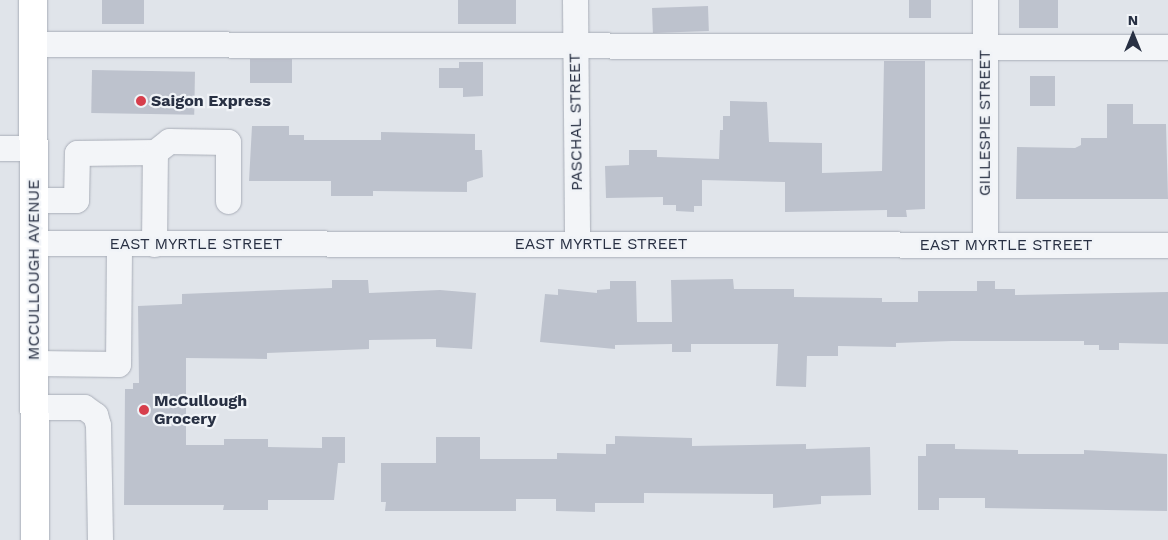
<!DOCTYPE html>
<html>
<head>
<meta charset="utf-8">
<style>
	body { margin:0 }
	#map { position:relative; width:1168px; height:540px; overflow:hidden; background:#e0e4ea; font-family:"Work Sans",sans-serif }
	div>[style] { position:absolute }
	[style*='--x'] { left:calc(var(--x)*1px); top:calc(var(--y)*1px); width:calc(var(--w)*1px); rotate:calc(var(--a)*1deg) }
	.building>* { inset:0; background:#bdc2cd; transform-origin:0 0 }
	.roads { filter:drop-shadow(0 0 1px #a9aeb8) drop-shadow(0 0 1px #a9aeb8) }
	.minor>* { height:25px; margin:-12.5px; padding:0 12.5px; transform-origin:12.5px; border-radius:12.5px; background:#f3f5f8 }
	.major>* { height:28px; margin:-14px; padding:0 14px; transform-origin:14px; border-radius:14px; background:#fff }
	.dots>* { width:14px; height:14px; translate:-50% -50%; box-sizing:border-box; border:2px solid #f0f3f7; border-radius:50% }
	span { translate:-50% -50%; white-space:nowrap; text-align:center; line-height:1.15; -webkit-text-stroke:4.5px #f0f3f7; paint-order:stroke }
	.poi-label { font-size:16px; color:#283043; font-weight:700 }
	.left { translate:0 -50%; text-align:left }
	.street-label { font-size:16px; color:#283043 }
	.north { position:absolute; left:1108px; top:10px; width:50px; height:50px; -webkit-text-stroke:4px #f0f3f7; paint-order:stroke; rotate:0deg; font-size:14px; font-weight:700; line-height:20px; text-align:center; color:#283043 }
	.north::after { content:''; display:block; margin:auto; width:18px; height:22px; background:#283043; clip-path:polygon(50% 0,100% 100%,50% 72%,0 100%) }
</style>
</head>
<body>
<div id="map">
	<div class="building">
		<div style="left:102px;top:0;width:42px;height:24px"></div>
		<div style="left:458px;top:0;width:58px;height:24px"></div>
		<div style="left:909px;top:0;width:22px;height:18px"></div>
		<div style="left:1019px;top:0;width:39px;height:28px"></div>
		<div style="left:708px;top:6px;width:25px;height:56px;rotate:88deg"></div>
		<div style="left:250px;top:59px;width:42px;height:24px"></div>
		<div style="clip-path:polygon(884px 61px,925px 61px,925px 209px,906px 210px,907px 217px,887px 217px,887px 210px,785px 212px,785px 182px,702px 180px,702px 206px,694px 206px,694px 212px,676px 211px,676px 205px,663px 205px,663px 197px,606px 198px,605px 166px,629px 165px,629px 150px,657px 150px,657px 157px,719px 159px,720px 130px,723px 130px,723px 116px,730px 116px,730px 101px,767px 102px,769px 142px,822px 143px,822px 173px,882px 171px)"></div>
		<div style="clip-path:polygon(459px 62px,483px 62px,483px 96px,463px 97px,463px 88px,439px 88px,439px 68px,459px 68px)"></div>
		<div style="left:92px;top:70px;width:103px;height:43px;rotate:1deg"></div>
		<div style="left:1030px;top:76px;width:25px;height:30px"></div>
		<div style="clip-path:polygon(1107px 104px,1133px 104px,1133px 124px,1166px 124px,1168px 199px,1016px 199px,1017px 147px,1075px 148px,1081px 145px,1081px 138px,1107px 138px)"></div>
		<div style="clip-path:polygon(252px 126px,289px 126px,289px 135px,304px 135px,304px 140px,381px 140px,381px 132px,475px 134px,475px 150px,482px 150px,483px 177px,467px 182px,467px 192px,373px 191px,373px 196px,331px 196px,331px 181px,249px 181px)"></div>
		<div style="clip-path:polygon(733px 279px,734px 289px,794px 289px,794px 297px,882px 298px,882px 302px,918px 302px,918px 291px,977px 291px,977px 281px,995px 281px,995px 289px,1015px 289px,1015px 295px,1168px 292px,1168px 344px,1119px 343px,1119px 350px,1099px 350px,1099px 345px,1084px 345px,1084px 341px,952px 341px,896px 343px,896px 347px,838px 346px,838px 356px,807px 356px,806px 387px,776px 386px,778px 344px,691px 344px,691px 352px,672px 352px,672px 344px,615px 345px,615px 349px,540px 342px,545px 294px,558px 295px,558px 289px,597px 293px,597px 290px,610px 289px,610px 281px,636px 281px,637px 322px,672px 322px,671px 280px)"></div>
		<div style="clip-path:polygon(332px 280px,368px 280px,369px 293px,440px 290px,476px 293px,472px 349px,436px 347px,436px 339px,369px 340px,369px 349px,267px 353px,267px 359px,186px 358px,186px 445px,224px 445px,224px 439px,268px 439px,268px 447px,322px 448px,322px 437px,345px 437px,345px 463px,338px 463px,334px 500px,268px 500px,268px 510px,223px 510px,224px 505px,124px 505px,125px 389px,133px 389px,133px 383px,139px 383px,138px 306px,182px 304px,182px 294px,332px 288px)"></div>
		<div style="clip-path:polygon(615px 436px,692px 438px,692px 446px,806px 444px,806px 449px,870px 447px,871px 495px,821px 496px,821px 504px,773px 508px,773px 494px,644px 493px,644px 503px,595px 503px,595px 512px,556px 511px,556px 499px,516px 499px,516px 511px,385px 511px,386px 502px,381px 502px,381px 463px,436px 463px,436px 437px,480px 437px,480px 459px,557px 459px,557px 453px,606px 454px,606px 444px,615px 444px)"></div>
		<div style="clip-path:polygon(926px 444px,955px 444px,955px 449px,1018px 450px,1018px 454px,1084px 454px,1084px 450px,1167px 454px,1167px 511px,985px 508px,985px 498px,939px 498px,939px 510px,918px 510px,918px 456px,926px 456px)"></div>
	</div>
	<div class="roads">
		<div class="minor">
			<div style="--x:575;--y:0;--w:244;--a:89.5"></div>
			<div style="--x:985;--y:0;--w:245;--a:90"></div>
			<div style="--x:33;--y:44;--w:1135;--a:0.15"></div>
			<div style="--x:0;--y:148;--w:34;--a:0"></div>
			<div style="--x:33;--y:200;--w:43;--a:0"></div>
			<div style="--x:76;--y:200;--w:47;--a:-88.8"></div>
			<div style="--x:77;--y:153;--w:78;--a:-0.7"></div>
			<div style="--x:34;--y:243;--w:1134;--a:0.1"></div>
			<div style="--x:154;--y:244;--w:92;--a:-89.4"></div>
			<div style="--x:155;--y:152;--w:18;--a:-38"></div>
			<div style="--x:169;--y:141;--w:59;--a:1"></div>
			<div style="--x:228;--y:142;--w:59;--a:90"></div>
			<div style="--x:35;--y:363;--w:83;--a:0.7"></div>
			<div style="--x:118;--y:364;--w:120;--a:-89.5"></div>
			<div style="--x:35;--y:407;--w:49;--a:0"></div>
			<div style="--x:84;--y:407;--w:14;--a:36"></div>
			<div style="--x:95;--y:415;--w:10;--a:73"></div>
			<div style="--x:98;--y:425;--w:115;--a:89"></div>
		</div>
		<div class="major">
			<div style="--x:33;--y:0;--w:540;--a:89.79"></div>
		</div>
	</div>
	<div class="dots">
		<div style="left:141px;top:101px;background:#d73e4c"></div>
		<div style="left:144px;top:410px;background:#d73e4c"></div>
	</div>
	<div class="poi-label">
		<span class="left" style="left:151px;top:101px">Saigon Express</span>
		<span class="left" style="left:154px;top:410px">McCullough<br>Grocery</span>
	</div>
	<div class="street-label">
		<span style="left:576px;top:122px;rotate:-91deg">PASCHAL STREET</span>
		<span style="left:985px;top:123px;rotate:-90deg">GILLESPIE STREET</span>
		<span style="left:196px;top:244px">EAST MYRTLE STREET</span>
		<span style="left:601px;top:244px">EAST MYRTLE STREET</span>
		<span style="left:1006px;top:245px">EAST MYRTLE STREET</span>
		<span style="left:34px;top:270px;rotate:-90deg">MCCULLOUGH AVENUE</span>
	</div>
	<div class="north">N</div>
</div>
</body>
</html>
